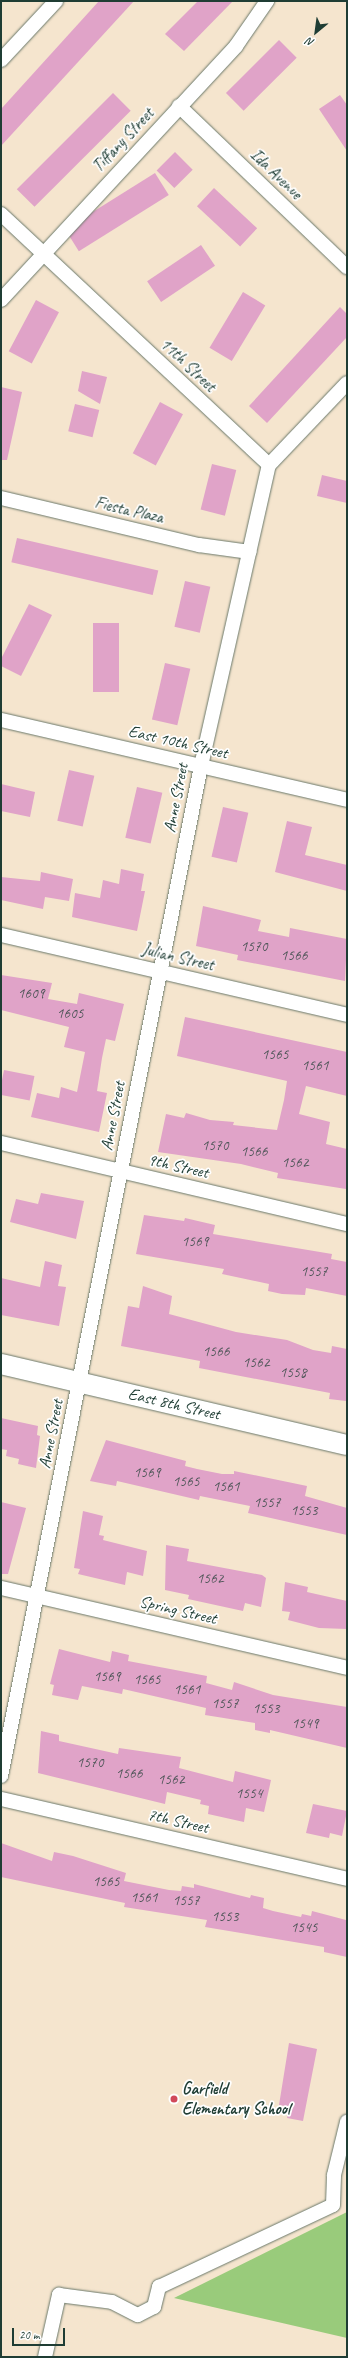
<!DOCTYPE html>
<html>
<head>
<meta charset="utf-8">
<style>
	body { margin:0 }
	#map { position:relative; width:348px; height:2358px; overflow:hidden; background:#f5e5ce; font-family:Caveat,sans-serif }
	div>[style] { position:absolute }
	[style*='--x'] { left:calc(var(--x)*1px); top:calc(var(--y)*1px); width:calc(var(--w)*1px); rotate:calc(var(--a)*1deg) }
	.green>* { inset:0; background:#99cb7b }
	.building>* { inset:0; background:#e0a3c8; transform-origin:0 0 }
	.roads { filter:drop-shadow(0 0 1px #6a786a) drop-shadow(0 0 1px #6a786a) }
	.street>* { height:14px; margin:-7px; padding:0 7px; transform-origin:7px; border-radius:7px; background:#fff }
	.secondary>* { height:20px; margin:-10px; padding:0 10px; transform-origin:10px; border-radius:10px; background:#fff }
	.dots>* { width:11px; height:11px; translate:-50% -50%; box-sizing:border-box; border:2px solid #fff; border-radius:50% }
	span { translate:-50% -50%; white-space:nowrap; text-align:center; line-height:1.15; -webkit-text-stroke:3.5px #fff; paint-order:stroke }
	.number-label { font-size:15px; color:#4f5659 }
	.number-label span { -webkit-text-stroke-width:0 }
	.street-label { font-size:17px; color:#1f3d34 }
	.poi-label { font-size:17px; color:#1f3d34; font-weight:700 }
	.left { translate:0 -50%; text-align:left }
	.frame { position:absolute; inset:0; border:2px solid #1f3d34; pointer-events:none }
	.north { position:absolute; left:296px; top:12px; width:40px; height:40px; -webkit-text-stroke:3px #fff; paint-order:stroke; rotate:209deg; font-size:11px; font-weight:700; line-height:16px; text-align:center; color:#1f3d34 }
	.north::after { content:''; display:block; margin:auto; width:14px; height:18px; background:#1f3d34; clip-path:polygon(50% 0,100% 100%,50% 72%,0 100%) }
	.scale { position:absolute; left:12px; top:2328px; width:53px; height:18px; box-sizing:border-box; border:2px solid #1f3d34; border-top:0; padding-left:5px; font-size:12px; line-height:14px; white-space:nowrap; color:#1f3d34; -webkit-text-stroke:3px #fff; paint-order:stroke }
</style>
</head>
<body>
<div id="map">
	<div class="green">
		<div style="clip-path:polygon(347px 2212px,347px 2338px,174px 2298px)"></div>
	</div>
	<div class="building">
		<div style="clip-path:polygon(99px 1px,134px 1px,1px 146px,1px 109px)"></div>
		<div style="clip-path:polygon(198px 1px,233px 1px,184px 51px,165px 34px)"></div>
		<div style="left:279px;top:40px;width:25px;height:75px;rotate:45deg"></div>
		<div style="left:113px;top:93px;width:25px;height:136px;rotate:45deg"></div>
		<div style="clip-path:polygon(340px 95px,347px 105px,347px 151px,319px 109px)"></div>
		<div style="left:175px;top:152px;width:25px;height:26px;rotate:45deg"></div>
		<div style="left:155px;top:173px;width:26px;height:106px;rotate:58deg"></div>
		<div style="left:214px;top:188px;width:59px;height:25px;rotate:43deg"></div>
		<div style="left:201px;top:245px;width:25px;height:65px;rotate:56deg"></div>
		<div style="left:243px;top:292px;width:26px;height:65px;rotate:31deg"></div>
		<div style="left:36px;top:300px;width:26px;height:58px;rotate:28deg"></div>
		<div style="clip-path:polygon(340px 307px,347px 314px,347px 337px,267px 423px,249px 406px)"></div>
		<div style="clip-path:polygon(82px 371px,107px 377px,100px 404px,78px 391px)"></div>
		<div style="clip-path:polygon(1px 387px,22px 392px,7px 460px,1px 460px)"></div>
		<div style="left:160px;top:402px;width:26px;height:58px;rotate:28deg"></div>
		<div style="left:75px;top:404px;width:25px;height:28px;rotate:14deg"></div>
		<div style="left:212px;top:464px;width:25px;height:47px;rotate:14deg"></div>
		<div style="clip-path:polygon(322px 475px,347px 481px,347px 503px,317px 496px)"></div>
		<div style="left:17px;top:538px;width:145px;height:25px;rotate:13deg"></div>
		<div style="left:185px;top:581px;width:26px;height:47px;rotate:13deg"></div>
		<div style="clip-path:polygon(29px 604px,52px 615px,21px 676px,1px 666px,1px 659px)"></div>
		<div style="left:93px;top:623px;width:26px;height:69px"></div>
		<div style="left:165px;top:663px;width:26px;height:58px;rotate:13deg"></div>
		<div style="left:69px;top:770px;width:26px;height:52px;rotate:13deg"></div>
		<div style="clip-path:polygon(1px 784px,35px 792px,30px 817px,1px 811px)"></div>
		<div style="left:137px;top:787px;width:26px;height:52px;rotate:13deg"></div>
		<div style="left:223px;top:807px;width:26px;height:51px;rotate:13deg"></div>
		<div style="clip-path:polygon(287px 821px,312px 827px,305px 855px,347px 865px,347px 891px,275px 872px)"></div>
		<div style="clip-path:polygon(121px 869px,144px 874px,141px 891px,145px 891px,137px 931px,72px 917px,75px 893px,100px 898px,103px 880px,119px 884px)"></div>
		<div style="clip-path:polygon(41px 872px,73px 879px,69px 901px,45px 897px,43px 909px,1px 900px,1px 877px,40px 881px)"></div>
		<div style="clip-path:polygon(203px 906px,261px 920px,258px 931px,289px 937px,290px 928px,347px 939px,345px 981px,237px 960px,238px 955px,196px 946px)"></div>
		<div style="clip-path:polygon(1px 975px,52px 983px,48px 999px,77px 1004px,79px 993px,124px 1004px,115px 1041px,106px 1039px,102px 1058px,97px 1091px,107px 1093px,99px 1132px,31px 1117px,37px 1093px,59px 1098px,61px 1087px,77px 1092px,85px 1052px,64px 1047px,69px 1027px,1px 1010px)"></div>
		<div style="clip-path:polygon(185px 1017px,347px 1052px,347px 1096px,306px 1086px,299px 1114px,330px 1122px,326px 1144px,347px 1149px,346px 1189px,277px 1178px,278px 1173px,241px 1164px,158px 1152px,166px 1114px,184px 1118px,186px 1113px,210px 1120px,234px 1122px,233px 1125px,277px 1130px,284px 1100px,287px 1081px,177px 1056px)"></div>
		<div style="left:4px;top:1070px;width:31px;height:25px;rotate:11deg"></div>
		<div style="clip-path:polygon(41px 1193px,84px 1201px,76px 1239px,10px 1222px,16px 1199px,38px 1204px)"></div>
		<div style="clip-path:polygon(144px 1215px,184px 1221px,185px 1218px,215px 1225px,213px 1234px,332px 1254px,331px 1259px,347px 1262px,347px 1296px,306px 1288px,305px 1295px,282px 1294px,268px 1291px,269px 1284px,222px 1274px,224px 1269px,136px 1254px)"></div>
		<div style="clip-path:polygon(45px 1261px,62px 1265px,58px 1286px,66px 1287px,59px 1326px,1px 1315px,1px 1278px,40px 1287px)"></div>
		<div style="clip-path:polygon(143px 1286px,172px 1296px,169px 1314px,236px 1332px,287px 1340px,313px 1350px,331px 1353px,332px 1346px,347px 1349px,346px 1401px,329px 1399px,330px 1393px,199px 1368px,200px 1361px,121px 1346px,128px 1306px,139px 1308px)"></div>
		<div style="clip-path:polygon(1px 1418px,38px 1426px,37px 1435px,40px 1436px,36px 1468px,18px 1464px,19px 1459px,6px 1456px,7px 1450px,1px 1449px)"></div>
		<div style="clip-path:polygon(106px 1440px,186px 1461px,185px 1466px,197px 1469px,222px 1474px,234px 1474px,234px 1471px,307px 1486px,305px 1496px,347px 1508px,347px 1535px,248px 1513px,250px 1506px,200px 1496px,199px 1500px,117px 1481px,116px 1486px,90px 1481px)"></div>
		<div style="clip-path:polygon(1px 1502px,26px 1508px,8px 1574px,1px 1574px)"></div>
		<div style="clip-path:polygon(83px 1511px,103px 1516px,99px 1535px,104px 1536px,103px 1540px,147px 1551px,143px 1576px,127px 1572px,125px 1585px,78px 1574px,80px 1569px,74px 1568px)"></div>
		<div style="clip-path:polygon(166px 1545px,189px 1549px,187px 1561px,262px 1575px,266px 1578px,261px 1607px,245px 1603px,243px 1611px,188px 1599px,189px 1595px,165px 1590px)"></div>
		<div style="clip-path:polygon(285px 1582px,308px 1587px,307px 1592px,347px 1601px,347px 1629px,319px 1628px,288px 1620px,290px 1612px,282px 1611px)"></div>
		<div style="clip-path:polygon(59px 1649px,110px 1662px,112px 1651px,129px 1655px,128px 1661px,207px 1676px,206px 1683px,232px 1690px,234px 1682px,273px 1695px,347px 1707px,347px 1748px,270px 1730px,270px 1733px,255px 1730px,255px 1723px,205px 1715px,206px 1708px,123px 1689px,122px 1694px,82px 1686px,78px 1700px,52px 1695px,54px 1685px,50px 1684px)"></div>
		<div style="clip-path:polygon(41px 1731px,59px 1735px,59px 1741px,118px 1754px,119px 1748px,181px 1757px,179px 1768px,233px 1782px,235px 1771px,271px 1780px,264px 1812px,246px 1808px,244px 1822px,208px 1814px,209px 1806px,200px 1804px,201px 1800px,167px 1792px,165px 1804px,38px 1773px)"></div>
		<div style="clip-path:polygon(313px 1804px,347px 1811px,342px 1836px,330px 1833px,329px 1838px,306px 1833px)"></div>
		<div style="clip-path:polygon(1px 1843px,52px 1861px,54px 1852px,73px 1856px,126px 1873px,124px 1881px,169px 1890px,181px 1891px,182px 1886px,194px 1888px,194px 1884px,250px 1898px,251px 1895px,264px 1898px,263px 1908px,273px 1911px,301px 1917px,302px 1914px,311px 1916px,312px 1911px,346px 1920px,347px 1957px,324px 1952px,324px 1947px,205px 1927px,207px 1920px,124px 1907px,125px 1903px,1px 1877px)"></div>
		<div style="clip-path:polygon(289px 2043px,317px 2049px,303px 2121px,287px 2118px,290px 2107px,279px 2105px)"></div>
	</div>
	<div class="roads">
		<div class="street">
			<div style="--x:1;--y:60;--w:81;--a:-47"></div>
			<div style="--x:179;--y:106;--w:233;--a:43.8"></div>
			<div style="--x:1;--y:214;--w:367;--a:43.1"></div>
			<div style="--x:1;--y:300;--w:346;--a:-47.2"></div>
			<div style="--x:236;--y:46;--w:55;--a:-55.4"></div>
			<div style="--x:269;--y:465;--w:113;--a:-46.4"></div>
			<div style="--x:1;--y:498;--w:204;--a:13.4"></div>
			<div style="--x:199;--y:545;--w:51;--a:7.8"></div>
			<div style="--x:1;--y:720;--w:355;--a:13"></div>
			<div style="--x:1;--y:935;--w:355;--a:13"></div>
			<div style="--x:1;--y:1143;--w:355;--a:13.2"></div>
			<div style="--x:1;--y:1588;--w:355;--a:13"></div>
			<div style="--x:1;--y:1776;--w:1030;--a:-78.8"></div>
			<div style="--x:201;--y:766;--w:309;--a:-77.3"></div>
			<div style="--x:1;--y:1799;--w:355;--a:13"></div>
			<div style="--x:45;--y:2357;--w:64;--a:-77.3"></div>
			<div style="--x:59;--y:2295;--w:53;--a:7.5"></div>
			<div style="--x:112;--y:2302;--w:29;--a:27"></div>
			<div style="--x:138;--y:2315;--w:18;--a:-27"></div>
			<div style="--x:154;--y:2307;--w:21;--a:-76"></div>
			<div style="--x:159;--y:2287;--w:192;--a:-25.2"></div>
			<div style="--x:333;--y:2205;--w:30;--a:-88"></div>
			<div style="--x:334;--y:2175;--w:55;--a:-76.2"></div>
		</div>
		<div class="secondary">
			<div style="--x:1;--y:1364;--w:355;--a:13.2"></div>
		</div>
	</div>
	<div class="dots">
		<div style="left:174px;top:2099px;background:#d1495b"></div>
	</div>
	<div class="number-label">
		<span style="left:254px;top:947px">1570</span>
		<span style="left:294px;top:956px">1566</span>
		<span style="left:31px;top:994px">1609</span>
		<span style="left:70px;top:1014px">1605</span>
		<span style="left:275px;top:1055px">1565</span>
		<span style="left:315px;top:1066px">1561</span>
		<span style="left:215px;top:1146px">1570</span>
		<span style="left:254px;top:1152px">1566</span>
		<span style="left:295px;top:1163px">1562</span>
		<span style="left:195px;top:1242px">1569</span>
		<span style="left:314px;top:1272px">1557</span>
		<span style="left:216px;top:1352px">1566</span>
		<span style="left:256px;top:1363px">1562</span>
		<span style="left:293px;top:1373px">1558</span>
		<span style="left:147px;top:1473px">1569</span>
		<span style="left:186px;top:1482px">1565</span>
		<span style="left:226px;top:1487px">1561</span>
		<span style="left:267px;top:1503px">1557</span>
		<span style="left:304px;top:1511px">1553</span>
		<span style="left:210px;top:1579px">1562</span>
		<span style="left:107px;top:1677px">1569</span>
		<span style="left:147px;top:1680px">1565</span>
		<span style="left:187px;top:1690px">1561</span>
		<span style="left:225px;top:1704px">1557</span>
		<span style="left:266px;top:1709px">1553</span>
		<span style="left:305px;top:1724px">1549</span>
		<span style="left:90px;top:1763px">1570</span>
		<span style="left:129px;top:1774px">1566</span>
		<span style="left:171px;top:1780px">1562</span>
		<span style="left:249px;top:1794px">1554</span>
		<span style="left:106px;top:1882px">1565</span>
		<span style="left:144px;top:1898px">1561</span>
		<span style="left:186px;top:1901px">1557</span>
		<span style="left:225px;top:1917px">1553</span>
		<span style="left:304px;top:1928px">1545</span>
	</div>
	<div class="street-label">
		<span style="left:123px;top:140px;rotate:-47deg">Tiffany Street</span>
		<span style="left:276px;top:174px;rotate:44deg">Ida Avenue</span>
		<span style="left:188px;top:365px;rotate:43deg">11th Street</span>
		<span style="left:129px;top:510px;rotate:13deg">Fiesta Plaza</span>
		<span style="left:178px;top:742px;rotate:13deg">East 10th Street</span>
		<span style="left:176px;top:798px;rotate:-79deg">Anne Street</span>
		<span style="left:178px;top:957px;rotate:13deg">Julian Street</span>
		<span style="left:113px;top:1116px;rotate:-79deg">Anne Street</span>
		<span style="left:178px;top:1166px;rotate:13deg">9th Street</span>
		<span style="left:174px;top:1404px;rotate:13deg">East 8th Street</span>
		<span style="left:51px;top:1434px;rotate:-79deg">Anne Street</span>
		<span style="left:178px;top:1610px;rotate:13deg">Spring Street</span>
		<span style="left:178px;top:1821px;rotate:13deg">7th Street</span>
	</div>
	<div class="poi-label">
		<span class="left" style="left:182px;top:2099px">Garfield<br>Elementary School</span>
	</div>
	<div class="frame"></div>
	<div class="north">N</div>
	<div class="scale">20 m</div>
</div>
</body>
</html>
